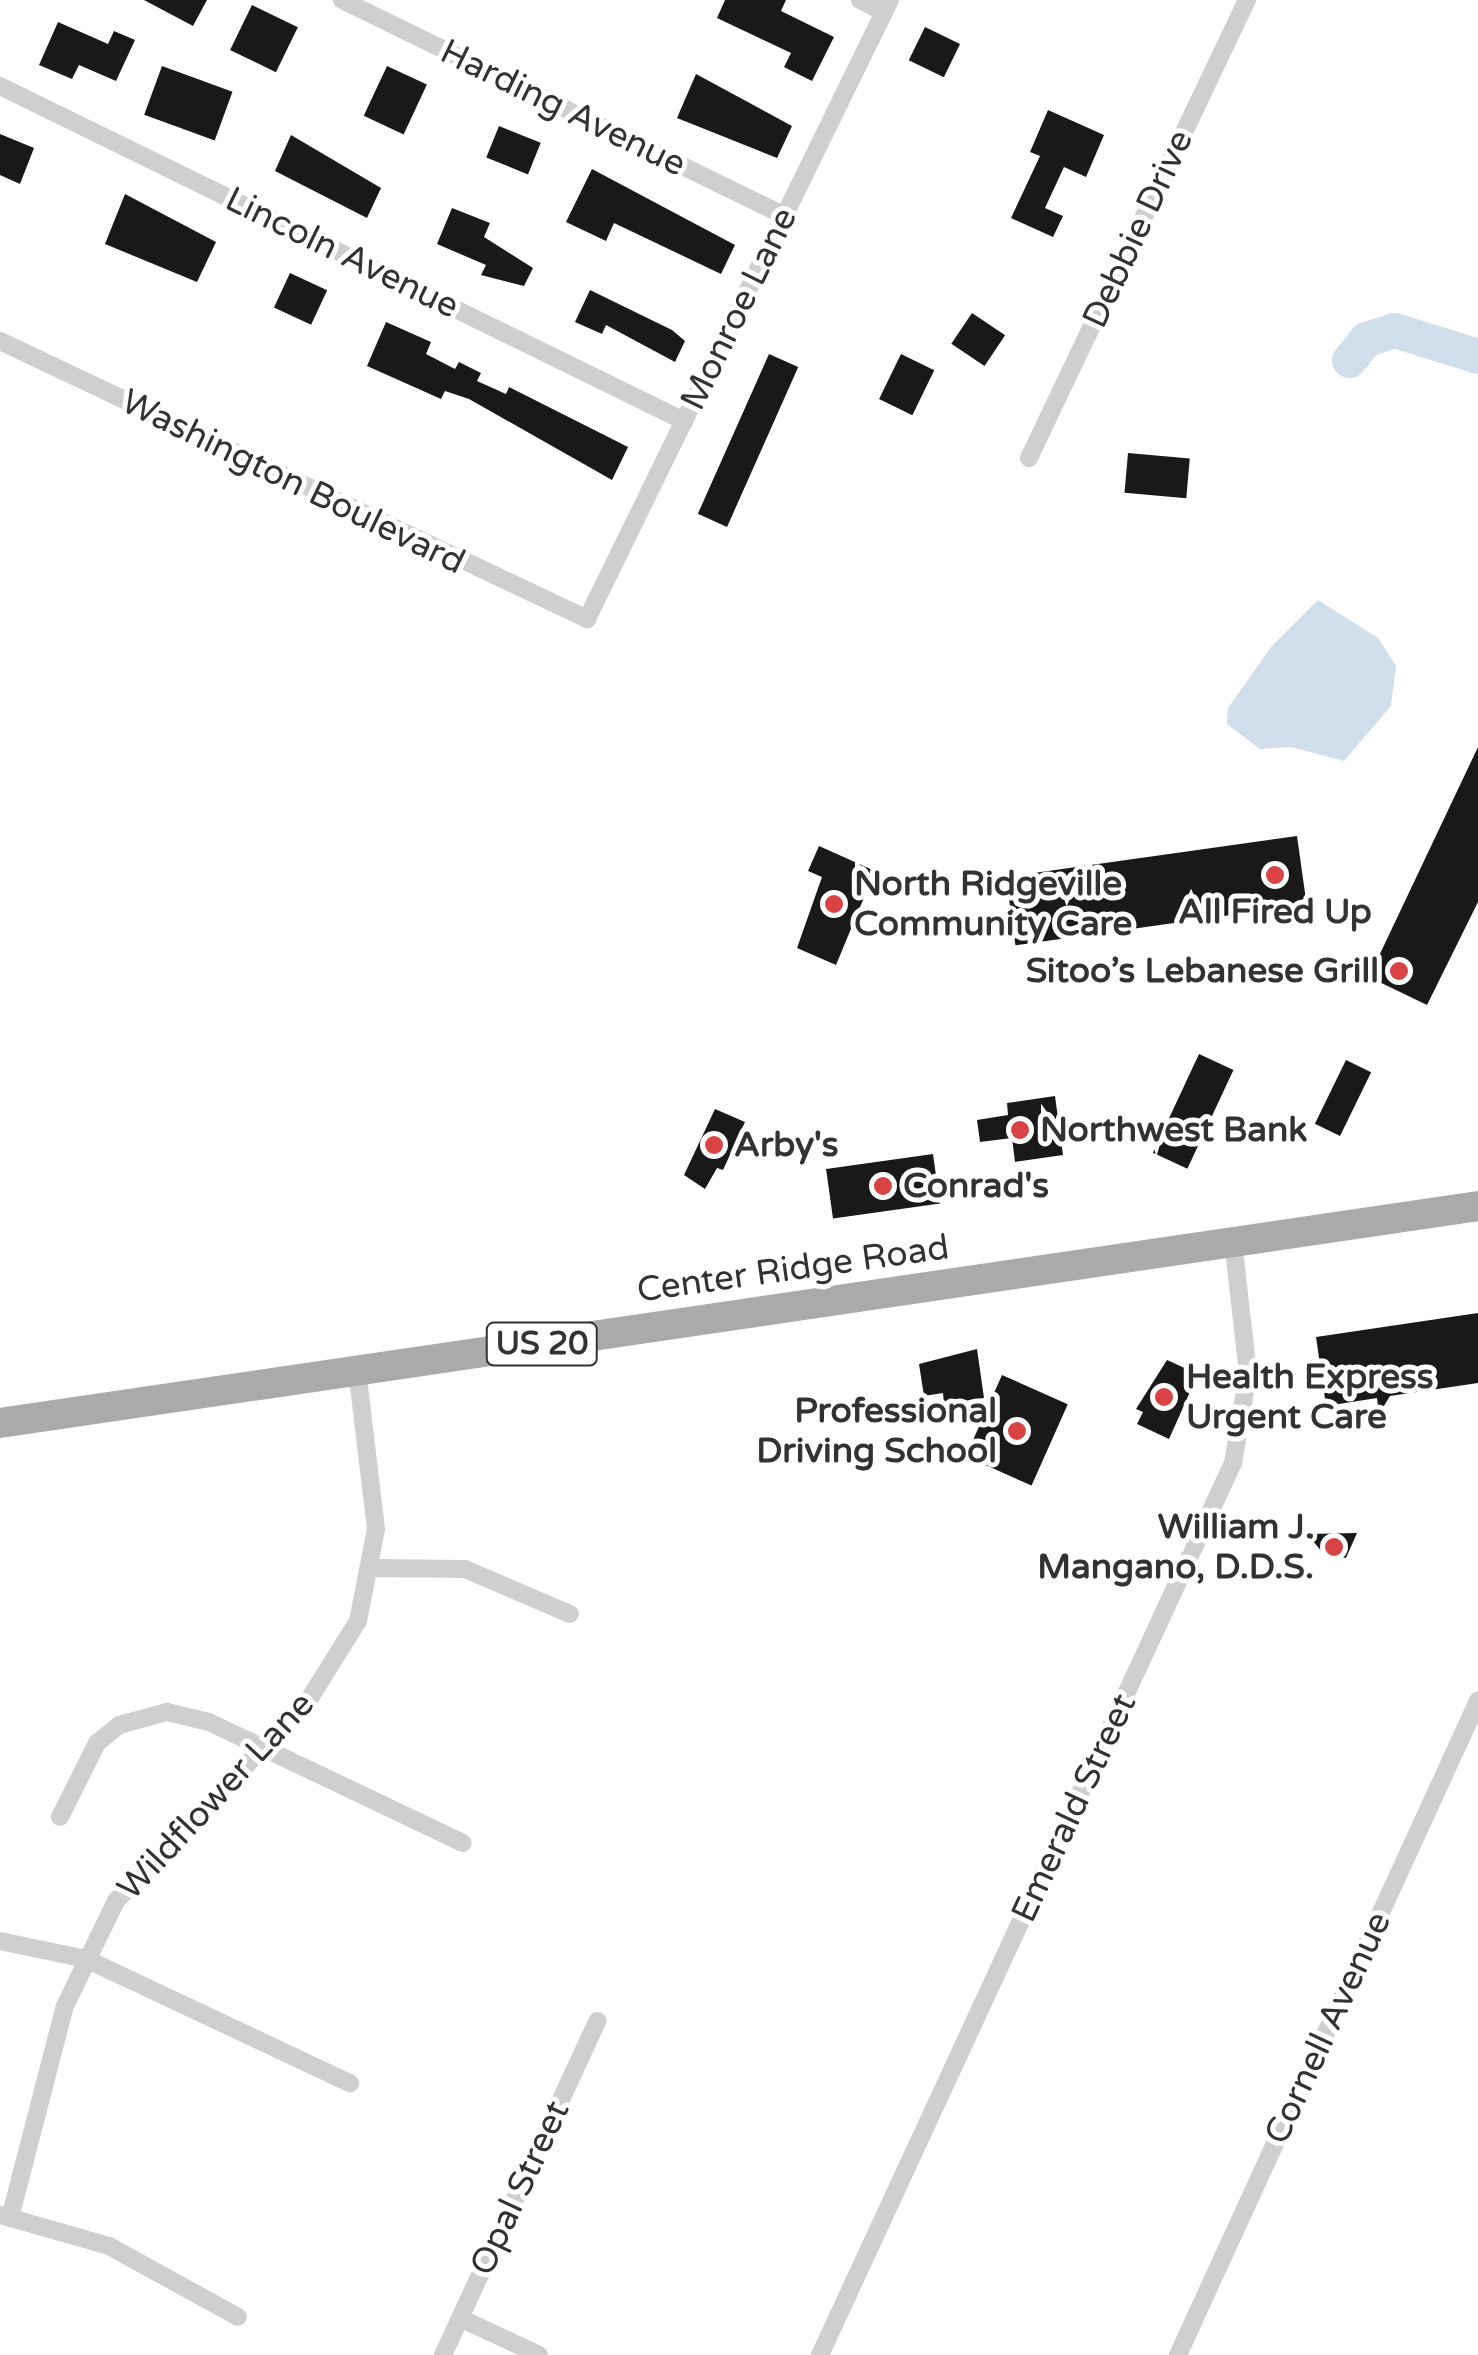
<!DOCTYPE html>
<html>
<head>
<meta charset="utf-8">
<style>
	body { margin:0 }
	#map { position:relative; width:1478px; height:2355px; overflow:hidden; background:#fff; font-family:"Varela Round",sans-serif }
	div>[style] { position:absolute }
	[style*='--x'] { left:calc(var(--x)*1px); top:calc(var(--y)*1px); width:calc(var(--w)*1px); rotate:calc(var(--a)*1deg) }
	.water>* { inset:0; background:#d0dfeb }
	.river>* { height:35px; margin:-17.5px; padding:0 17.5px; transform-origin:17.5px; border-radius:17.5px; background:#d0dfeb }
	.building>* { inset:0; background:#191919; transform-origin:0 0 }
	.minor>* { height:18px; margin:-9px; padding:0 9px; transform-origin:9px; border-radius:9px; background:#cfcfcf }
	.primary>* { height:30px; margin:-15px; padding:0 15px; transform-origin:15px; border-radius:15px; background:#aaa }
	.dots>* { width:28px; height:28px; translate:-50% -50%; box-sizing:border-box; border:5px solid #fff; border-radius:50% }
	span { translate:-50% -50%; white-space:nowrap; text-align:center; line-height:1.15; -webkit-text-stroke:10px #fff; paint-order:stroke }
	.shield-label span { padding:2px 8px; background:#fff; border:2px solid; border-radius:8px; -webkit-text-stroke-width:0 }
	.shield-label { font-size:32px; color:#323232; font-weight:700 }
	.street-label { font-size:35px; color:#323232 }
	.poi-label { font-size:35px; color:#323232; font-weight:700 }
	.left { translate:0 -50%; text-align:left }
	.right { translate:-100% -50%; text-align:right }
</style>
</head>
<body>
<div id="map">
	<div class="water">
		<div style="clip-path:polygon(1318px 600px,1378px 638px,1396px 666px,1391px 706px,1344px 761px,1291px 747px,1260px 749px,1227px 724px,1228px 708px,1271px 647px)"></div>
	</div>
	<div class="river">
		<div style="--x:1349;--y:360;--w:27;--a:-51"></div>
		<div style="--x:1366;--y:339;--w:29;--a:-18"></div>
		<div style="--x:1394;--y:330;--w:88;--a:17.2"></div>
	</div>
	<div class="building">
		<div style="clip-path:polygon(144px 0,207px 0,193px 26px)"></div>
		<div style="clip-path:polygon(725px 0,786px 0,781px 11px,834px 37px,812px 81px,784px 67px,791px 53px,717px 18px)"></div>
		<div style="left:252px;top:5px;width:51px;height:50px;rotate:26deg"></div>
		<div style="clip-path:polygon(58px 22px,108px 44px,114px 31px,135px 40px,116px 81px,79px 65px,72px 79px,39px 65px)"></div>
		<div style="left:925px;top:27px;width:39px;height:37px;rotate:26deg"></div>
		<div style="left:162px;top:66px;width:75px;height:52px;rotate:20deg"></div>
		<div style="left:387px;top:66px;width:44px;height:55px;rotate:25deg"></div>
		<div style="clip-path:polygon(696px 74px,792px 126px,777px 158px,677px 118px)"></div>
		<div style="clip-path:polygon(1048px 110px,1104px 135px,1086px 177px,1064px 167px,1045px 208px,1063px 216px,1053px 237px,1011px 218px,1040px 156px,1030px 152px)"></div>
		<div style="left:499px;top:126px;width:45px;height:34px;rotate:22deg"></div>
		<div style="clip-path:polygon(0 134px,34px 148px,20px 184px,0 175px)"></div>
		<div style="clip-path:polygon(291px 135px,381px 188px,367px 218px,275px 171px)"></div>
		<div style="clip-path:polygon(592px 169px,735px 245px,721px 274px,614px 223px,606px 241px,566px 222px)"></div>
		<div style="clip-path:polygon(125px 194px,216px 242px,197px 282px,105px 244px)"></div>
		<div style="clip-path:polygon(452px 208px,490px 223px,484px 237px,533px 268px,524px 286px,481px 275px,486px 265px,437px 244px)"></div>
		<div style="left:290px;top:273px;width:41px;height:38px;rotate:25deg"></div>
		<div style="clip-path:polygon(590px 290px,672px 330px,685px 341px,675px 362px,606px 325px,602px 334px,575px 322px)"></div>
		<div style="left:972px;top:313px;width:40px;height:37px;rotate:34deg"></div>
		<div style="clip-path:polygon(386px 322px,431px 342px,426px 354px,455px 369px,459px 362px,481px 373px,477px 381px,506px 394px,509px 387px,628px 447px,612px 480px,469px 399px,445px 391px,441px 399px,367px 366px)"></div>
		<div style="left:769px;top:354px;width:32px;height:175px;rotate:24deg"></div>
		<div style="left:901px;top:354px;width:37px;height:50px;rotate:26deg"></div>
		<div style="left:1128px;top:453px;width:62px;height:40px;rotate:5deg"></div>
		<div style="clip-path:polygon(1478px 747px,1478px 902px,1427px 1005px,1369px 977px)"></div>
		<div style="left:1297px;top:836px;width:69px;height:294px;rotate:82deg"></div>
		<div style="clip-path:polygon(819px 846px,875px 871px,836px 965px,797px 948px,822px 877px,808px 871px)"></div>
		<div style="left:1199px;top:1054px;width:38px;height:109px;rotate:25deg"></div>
		<div style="left:1346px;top:1060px;width:28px;height:71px;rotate:26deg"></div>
		<div style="clip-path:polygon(1055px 1096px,1063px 1155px,1015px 1162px,1012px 1138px,980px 1142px,977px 1120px,1008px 1115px,1007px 1103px)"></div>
		<div style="clip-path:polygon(715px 1109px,745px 1122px,723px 1170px,717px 1168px,705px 1189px,684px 1175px)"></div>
		<div style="left:933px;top:1154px;width:50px;height:108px;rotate:82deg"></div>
		<div style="clip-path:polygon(1478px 1313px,1478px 1383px,1390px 1396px,1379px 1414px,1377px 1398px,1326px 1406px,1316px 1337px)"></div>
		<div style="clip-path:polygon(977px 1349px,984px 1398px,944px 1404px,943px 1393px,924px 1396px,919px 1364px)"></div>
		<div style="clip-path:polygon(1167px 1360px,1198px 1374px,1169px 1439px,1137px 1424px,1143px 1412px,1136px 1409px)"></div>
		<div style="left:1002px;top:1375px;width:72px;height:89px;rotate:24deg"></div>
		<div style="clip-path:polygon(1357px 1533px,1346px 1558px,1323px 1553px,1307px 1534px)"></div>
	</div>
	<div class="minor">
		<div style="--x:342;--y:0;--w:492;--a:26"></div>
		<div style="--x:860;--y:0;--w:27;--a:27"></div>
		<div style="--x:0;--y:86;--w:762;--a:26.09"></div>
		<div style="--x:0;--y:341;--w:650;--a:25.34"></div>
		<div style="--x:587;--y:619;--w:689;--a:-63.92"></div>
		<div style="--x:1029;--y:458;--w:507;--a:-64.55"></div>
		<div style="--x:372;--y:1568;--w:93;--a:0.6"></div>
		<div style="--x:465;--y:1569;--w:114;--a:23.2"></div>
		<div style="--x:60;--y:1817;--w:83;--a:-63.4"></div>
		<div style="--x:97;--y:1743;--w:28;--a:-39"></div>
		<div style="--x:119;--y:1725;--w:50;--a:-15.2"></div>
		<div style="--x:167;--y:1712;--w:43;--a:13.4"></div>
		<div style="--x:209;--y:1722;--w:281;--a:25.5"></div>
		<div style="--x:0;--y:1941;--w:88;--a:11.8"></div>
		<div style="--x:86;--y:1959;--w:292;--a:25.2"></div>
		<div style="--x:0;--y:2215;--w:113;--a:15.9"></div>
		<div style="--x:109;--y:2246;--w:147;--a:28.8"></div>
		<div style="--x:10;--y:2218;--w:219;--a:-75.5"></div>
		<div style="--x:65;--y:2006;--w:117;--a:-64.1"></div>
		<div style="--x:116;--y:1901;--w:277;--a:-46.2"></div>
		<div style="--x:308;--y:1701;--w:94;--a:-58"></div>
		<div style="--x:358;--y:1621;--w:94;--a:-78.9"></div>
		<div style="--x:376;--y:1529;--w:160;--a:-96.8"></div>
		<div style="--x:460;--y:2318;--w:87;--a:25.1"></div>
		<div style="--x:443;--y:2355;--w:368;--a:-65.2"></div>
		<div style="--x:820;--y:2355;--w:983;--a:-65.16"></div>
		<div style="--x:1233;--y:1463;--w:91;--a:-80.5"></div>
		<div style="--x:1248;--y:1373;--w:132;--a:-96.5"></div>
		<div style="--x:1178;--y:2355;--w:720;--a:-65.36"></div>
	</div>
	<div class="primary">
		<div style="--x:0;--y:1423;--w:1494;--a:-8.35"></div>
	</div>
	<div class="dots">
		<div style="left:1275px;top:875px;background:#da4344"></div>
		<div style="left:834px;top:904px;background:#da4344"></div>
		<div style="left:1399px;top:971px;background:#da4344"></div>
		<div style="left:1020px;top:1130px;background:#da4344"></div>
		<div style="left:714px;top:1145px;background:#da4344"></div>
		<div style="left:883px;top:1186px;background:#da4344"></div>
		<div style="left:1164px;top:1397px;background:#da4344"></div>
		<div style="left:1017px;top:1431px;background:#da4344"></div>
		<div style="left:1334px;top:1547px;background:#da4344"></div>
	</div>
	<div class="shield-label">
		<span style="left:542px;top:1344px">US 20</span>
	</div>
	<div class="street-label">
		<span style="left:563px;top:108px;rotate:26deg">Harding Avenue</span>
		<span style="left:1138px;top:229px;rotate:-65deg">Debbie Drive</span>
		<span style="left:342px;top:253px;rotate:26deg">Lincoln Avenue</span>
		<span style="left:739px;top:309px;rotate:-64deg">Monroe Lane</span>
		<span style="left:293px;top:482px;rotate:26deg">Washington Boulevard</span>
		<span style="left:793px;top:1269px;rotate:-8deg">Center Ridge Road</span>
		<span style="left:216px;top:1796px;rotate:-47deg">Wildflower Lane</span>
		<span style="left:1074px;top:1808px;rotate:-65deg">Emerald Street</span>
		<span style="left:1328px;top:2028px;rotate:-65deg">Cornell Avenue</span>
		<span style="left:520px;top:2188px;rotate:-65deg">Opal Street</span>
	</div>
	<div class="poi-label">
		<span class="left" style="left:854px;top:904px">North Ridgeville<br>Community Care</span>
		<span style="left:1275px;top:912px">All Fired Up</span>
		<span class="right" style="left:1379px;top:971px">Sitoo’s Lebanese Grill</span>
		<span class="left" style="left:1040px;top:1130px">Northwest Bank</span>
		<span class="left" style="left:734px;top:1145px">Arby's</span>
		<span class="left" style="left:903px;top:1186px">Conrad's</span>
		<span class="left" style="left:1186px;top:1397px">Health Express<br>Urgent Care</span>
		<span class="right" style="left:997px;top:1431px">Professional<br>Driving School</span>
		<span class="right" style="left:1314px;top:1547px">William J.<br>Mangano, D.D.S.</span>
	</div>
</div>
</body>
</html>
